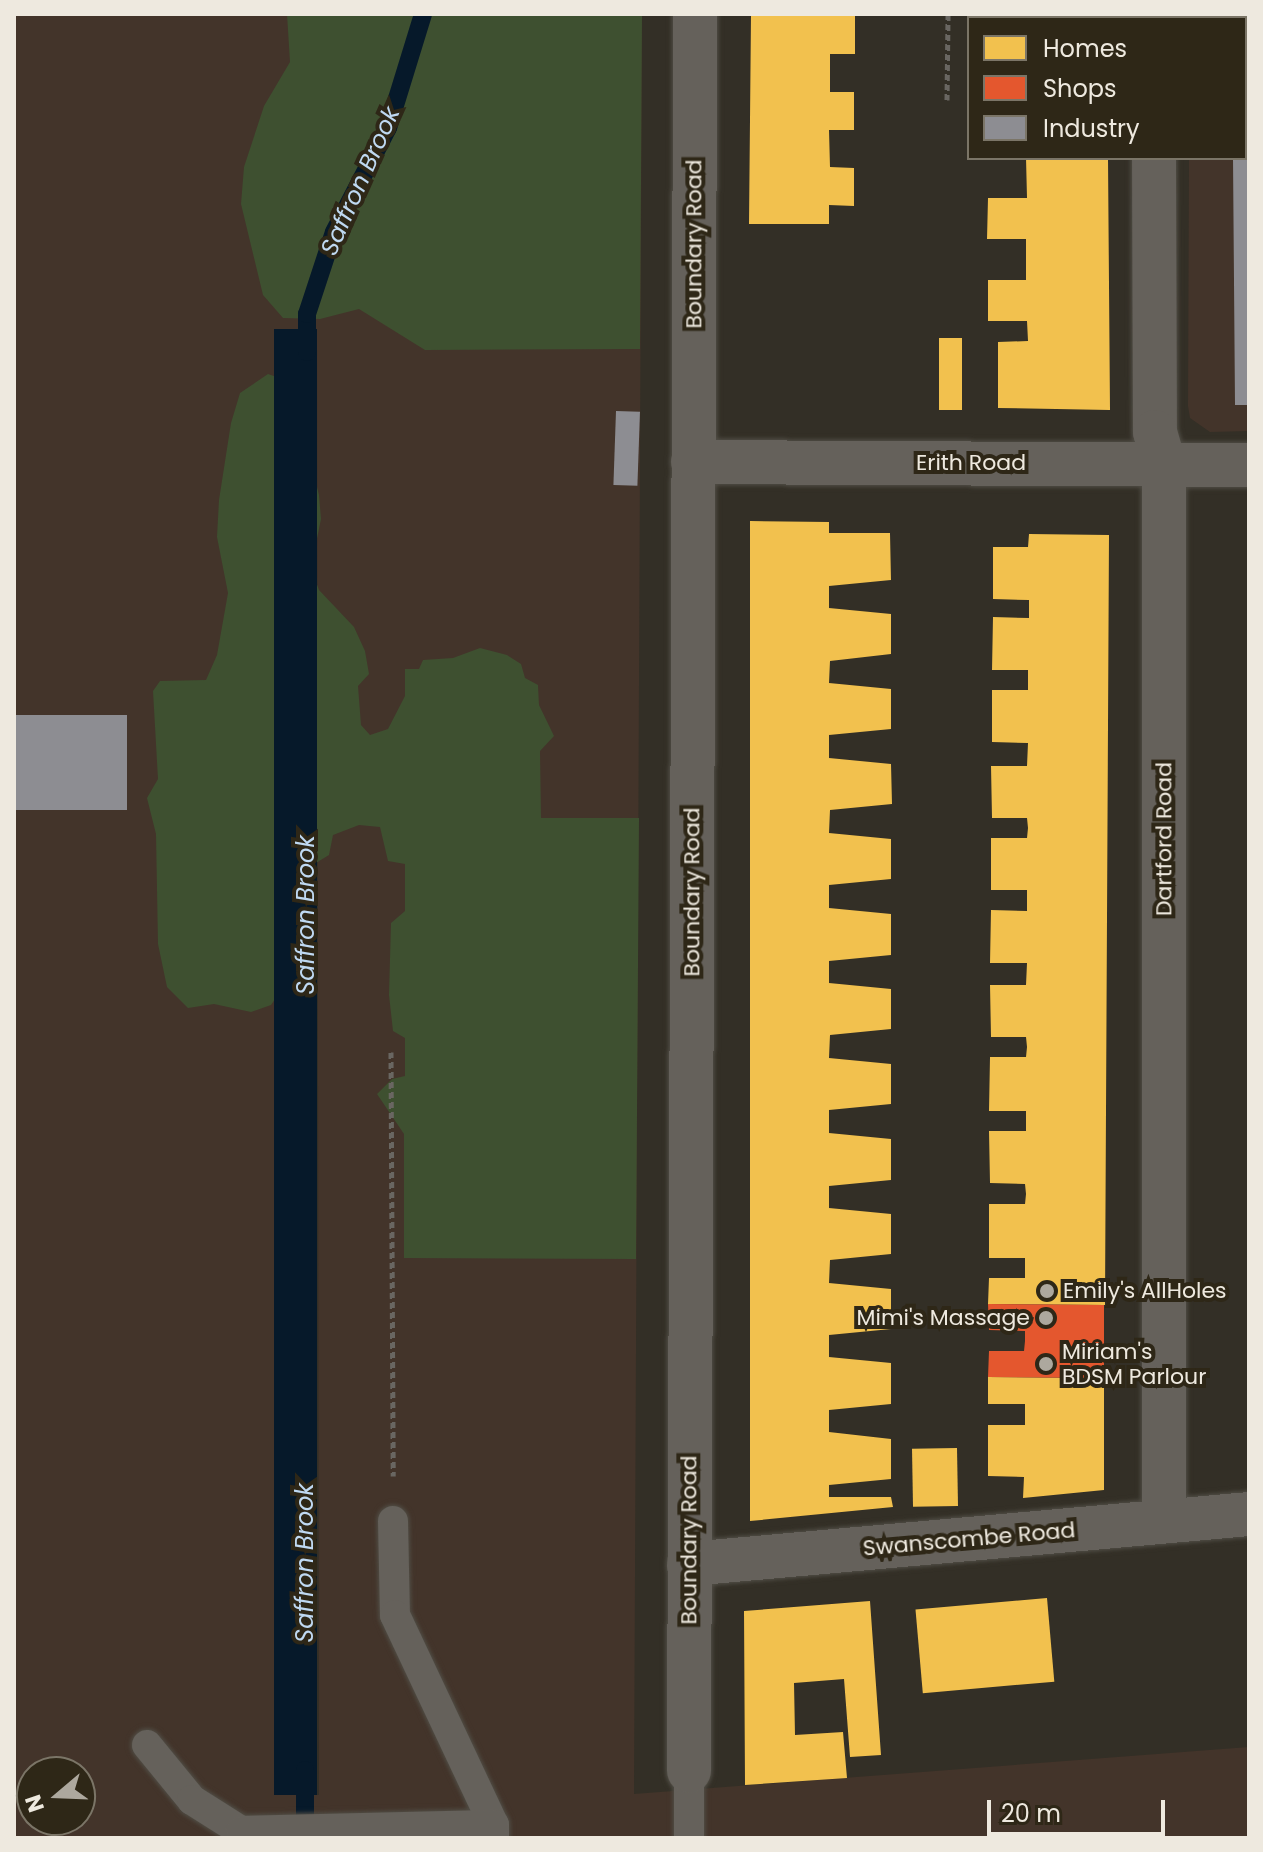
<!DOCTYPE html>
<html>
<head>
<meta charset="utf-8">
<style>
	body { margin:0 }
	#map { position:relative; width:1263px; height:1852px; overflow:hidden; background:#332f26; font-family:Poppins,sans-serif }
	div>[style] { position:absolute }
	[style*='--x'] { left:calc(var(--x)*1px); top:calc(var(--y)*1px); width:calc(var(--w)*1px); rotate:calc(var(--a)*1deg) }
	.industrial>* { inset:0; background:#43342a }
	.green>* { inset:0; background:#3e5030 }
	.water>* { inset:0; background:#06192a; transform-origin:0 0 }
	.homes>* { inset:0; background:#f2c14e; transform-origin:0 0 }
	.shops>* { inset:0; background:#e4572e }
	.industry>* { inset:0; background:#8d8d92; transform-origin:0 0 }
	.stream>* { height:18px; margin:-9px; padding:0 9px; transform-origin:9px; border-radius:9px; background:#06192a }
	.path>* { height:5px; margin-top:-2.5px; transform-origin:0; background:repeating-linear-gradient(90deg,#696661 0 6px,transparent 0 10px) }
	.roads { filter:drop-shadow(0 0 2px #504d45) drop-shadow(0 0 2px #504d45) }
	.lane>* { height:30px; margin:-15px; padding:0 15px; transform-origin:15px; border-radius:15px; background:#65615b }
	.street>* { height:44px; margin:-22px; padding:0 22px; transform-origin:22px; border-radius:22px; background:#65615b }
	.dots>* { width:22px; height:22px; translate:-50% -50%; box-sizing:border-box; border:4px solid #2e2717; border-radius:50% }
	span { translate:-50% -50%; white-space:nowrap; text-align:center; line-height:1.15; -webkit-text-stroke:8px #2e2717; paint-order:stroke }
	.street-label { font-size:22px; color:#eee9df }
	.poi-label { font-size:22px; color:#eee9df }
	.left { translate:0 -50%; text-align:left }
	.right { translate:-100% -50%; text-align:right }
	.water-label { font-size:24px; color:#bfd9f2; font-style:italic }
	.frame { position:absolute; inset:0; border:16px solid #eee9df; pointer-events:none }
	.legend { position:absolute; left:967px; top:16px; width:280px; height:144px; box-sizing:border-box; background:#2e2717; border:2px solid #7b7567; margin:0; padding:10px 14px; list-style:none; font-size:24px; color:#eee9df }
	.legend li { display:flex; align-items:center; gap:16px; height:40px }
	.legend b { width:40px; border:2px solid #7b7567 }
	.north { position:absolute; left:16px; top:1756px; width:80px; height:80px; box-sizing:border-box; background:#2e2717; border:2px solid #7b7567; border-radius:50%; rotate:251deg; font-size:22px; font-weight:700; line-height:32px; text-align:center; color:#eee9df }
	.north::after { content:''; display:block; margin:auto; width:28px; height:36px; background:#ada89e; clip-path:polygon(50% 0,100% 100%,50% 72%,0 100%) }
	.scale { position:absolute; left:987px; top:1800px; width:178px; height:36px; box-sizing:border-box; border:4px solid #eee9df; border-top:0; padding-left:10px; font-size:24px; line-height:28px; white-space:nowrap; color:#eee9df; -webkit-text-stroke:6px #2e2717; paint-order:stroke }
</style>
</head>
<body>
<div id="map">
	<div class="industrial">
		<div style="clip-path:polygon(evenodd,14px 14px,642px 14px,634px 1794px,1249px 1747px,1249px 1838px,14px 1838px,14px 14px,274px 329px,317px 329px,319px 1795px,277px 1794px,274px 329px,14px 14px,32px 1772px,80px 1772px,80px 1820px,32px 1820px,32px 1772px)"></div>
		<div style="clip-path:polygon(1190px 14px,1249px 14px,1249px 431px,1210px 432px,1190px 418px,1188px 406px,1189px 158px,1245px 158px,1245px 18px)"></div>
	</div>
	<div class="green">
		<div style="clip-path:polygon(287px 14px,642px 14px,640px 349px,425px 350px,359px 309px,320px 319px,283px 318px,263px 295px,241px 204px,244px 167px,264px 106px,290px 62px)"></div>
		<div style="clip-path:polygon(268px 374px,291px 382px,319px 495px,321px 519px,311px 568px,319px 590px,354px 627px,365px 651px,369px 674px,358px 686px,361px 725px,370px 735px,388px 729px,405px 696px,405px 669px,419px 669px,423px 660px,453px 658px,480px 648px,507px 655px,521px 664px,525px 678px,538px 685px,539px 705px,554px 736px,540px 751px,541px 818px,639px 818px,636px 1259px,404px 1258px,404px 1134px,377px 1094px,392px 1079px,405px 1076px,405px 1038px,393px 1031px,389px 995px,391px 923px,405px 911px,405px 864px,388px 861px,380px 827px,359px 825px,333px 835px,329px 855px,311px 866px,281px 990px,271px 1005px,251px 1012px,214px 1004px,188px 1008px,167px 987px,158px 944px,156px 834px,147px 798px,158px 779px,153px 691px,160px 681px,206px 680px,217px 655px,228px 593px,217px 537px,219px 500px,231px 423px,240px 393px)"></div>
	</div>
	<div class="water">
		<div style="left:274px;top:329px;width:43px;height:1466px"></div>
	</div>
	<div class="homes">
		<div style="clip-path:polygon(751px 14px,855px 16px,855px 54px,830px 54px,830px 92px,854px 92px,854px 130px,829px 130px,830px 167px,854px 168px,854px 206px,829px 205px,829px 224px,749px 224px)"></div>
		<div style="left:1030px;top:14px;width:79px;height:4px"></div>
		<div style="clip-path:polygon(1026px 158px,1108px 158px,1110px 410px,998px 408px,998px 342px,1028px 341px,1027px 321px,988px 321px,988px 280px,1026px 280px,1026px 239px,987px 239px,988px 198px,1027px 198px)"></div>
		<div style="left:962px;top:338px;width:72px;height:23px;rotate:90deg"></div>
		<div style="clip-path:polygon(750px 521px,829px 522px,829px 533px,890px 533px,891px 580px,829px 586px,829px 608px,891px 614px,891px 654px,830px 661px,829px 683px,891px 689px,891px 729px,829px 735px,829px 758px,891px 764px,892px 804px,830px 810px,829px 833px,891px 839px,891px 879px,829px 885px,829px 908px,891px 914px,891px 955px,829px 961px,829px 983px,891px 989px,891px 1029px,830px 1035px,829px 1058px,891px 1064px,891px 1104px,829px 1110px,829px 1133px,891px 1139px,891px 1180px,829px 1186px,829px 1208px,891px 1214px,891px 1254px,830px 1260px,829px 1283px,891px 1289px,891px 1329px,829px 1335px,829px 1357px,891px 1363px,891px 1404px,829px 1410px,829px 1432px,891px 1439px,891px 1479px,829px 1485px,829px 1497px,891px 1497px,893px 1507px,750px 1521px)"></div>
		<div style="clip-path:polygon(1029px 534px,1109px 535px,1105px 1305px,988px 1304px,989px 1278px,1025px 1278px,1025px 1258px,989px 1258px,989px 1204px,1025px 1204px,1026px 1194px,1025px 1184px,990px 1183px,989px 1131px,1026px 1131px,1026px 1111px,989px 1111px,990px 1057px,1026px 1057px,1027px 1047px,1026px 1037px,991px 1037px,990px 985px,1026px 985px,1027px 963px,990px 963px,991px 910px,1027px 911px,1027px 890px,991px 890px,991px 838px,1027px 838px,1028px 828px,1027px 818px,992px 818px,991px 766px,1027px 766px,1028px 743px,992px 742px,992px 690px,1028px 690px,1028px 670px,992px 670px,993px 617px,1029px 618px,1029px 600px,993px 599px,993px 547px,1028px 547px)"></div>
		<div style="clip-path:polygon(988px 1377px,1104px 1378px,1104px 1490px,1023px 1498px,1024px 1477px,988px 1476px,988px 1425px,1025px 1425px,1025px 1404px,988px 1404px)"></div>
		<div style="left:957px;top:1448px;width:58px;height:45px;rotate:89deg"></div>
		<div style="left:1047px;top:1598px;width:84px;height:132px;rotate:85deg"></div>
		<div style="clip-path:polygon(870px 1601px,881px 1755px,850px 1757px,844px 1679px,794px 1683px,795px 1735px,843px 1732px,847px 1778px,745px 1785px,744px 1611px)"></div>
	</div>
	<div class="shops">
		<div style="clip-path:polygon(988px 1304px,1104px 1305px,1104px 1378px,988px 1377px,989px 1351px,1024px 1351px,1025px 1341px,1025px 1331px,989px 1330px)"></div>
	</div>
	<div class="industry">
		<div style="clip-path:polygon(1245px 134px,1249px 134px,1249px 405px,1235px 405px,1233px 158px,1245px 158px)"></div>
		<div style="left:616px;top:411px;width:24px;height:74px;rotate:2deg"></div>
		<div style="left:14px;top:715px;width:113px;height:95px"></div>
	</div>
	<div class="stream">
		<div style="--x:307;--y:352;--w:38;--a:-90"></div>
		<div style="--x:307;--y:314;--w:86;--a:-71.8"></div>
		<div style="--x:334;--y:232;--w:117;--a:-62.6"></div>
		<div style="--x:388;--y:128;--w:119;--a:-72.9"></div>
		<div style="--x:305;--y:1836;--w:66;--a:-90"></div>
	</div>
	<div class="path">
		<div style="--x:947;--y:100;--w:86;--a:-89.3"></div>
		<div style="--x:391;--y:1052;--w:424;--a:89.7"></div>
	</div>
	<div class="roads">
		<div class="lane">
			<div style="--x:393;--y:1521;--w:94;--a:88.8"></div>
			<div style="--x:395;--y:1615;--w:232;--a:64.8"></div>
			<div style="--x:494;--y:1825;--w:13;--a:90"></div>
			<div style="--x:147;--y:1745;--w:71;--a:50.7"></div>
			<div style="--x:192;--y:1800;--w:58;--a:32.3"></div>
			<div style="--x:241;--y:1831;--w:253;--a:-1.4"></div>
			<div style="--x:689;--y:1838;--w:67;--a:-90"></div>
		</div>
		<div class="street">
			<div style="--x:1154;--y:18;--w:4;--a:-90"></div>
			<div style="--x:1154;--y:158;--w:274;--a:89.8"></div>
			<div style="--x:1155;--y:432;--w:33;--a:74"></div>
			<div style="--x:1164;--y:464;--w:1057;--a:90"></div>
			<div style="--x:693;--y:462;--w:556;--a:0.31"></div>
			<div style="--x:689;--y:1564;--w:562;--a:-5.1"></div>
			<div style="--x:689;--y:1771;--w:1757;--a:-89.8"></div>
		</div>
	</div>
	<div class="dots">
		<div style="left:1047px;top:1291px;background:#ada89e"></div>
		<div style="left:1046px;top:1318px;background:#ada89e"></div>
		<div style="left:1046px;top:1364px;background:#ada89e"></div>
	</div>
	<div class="street-label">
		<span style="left:694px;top:244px;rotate:-90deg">Boundary Road</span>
		<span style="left:971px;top:463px">Erith Road</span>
		<span style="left:1164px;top:839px;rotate:-90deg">Dartford Road</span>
		<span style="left:692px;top:892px;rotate:-90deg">Boundary Road</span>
		<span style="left:969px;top:1539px;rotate:-5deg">Swanscombe Road</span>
		<span style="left:689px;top:1540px;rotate:-90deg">Boundary Road</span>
	</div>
	<div class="poi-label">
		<span class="left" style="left:1063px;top:1291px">Emily's AllHoles</span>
		<span class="right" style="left:1030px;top:1318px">Mimi's Massage</span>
		<span class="left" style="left:1062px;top:1364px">Miriam's<br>BDSM Parlour</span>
	</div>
	<div class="water-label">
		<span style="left:360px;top:181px;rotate:-66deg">Saffron Brook</span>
		<span style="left:306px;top:915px;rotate:-90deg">Saffron Brook</span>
		<span style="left:305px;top:1563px;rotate:-90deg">Saffron Brook</span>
	</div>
	<div class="frame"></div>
	<ul class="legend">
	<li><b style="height:22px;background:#f2c14e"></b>Homes</li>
	<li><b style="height:22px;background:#e4572e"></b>Shops</li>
	<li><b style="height:22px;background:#8d8d92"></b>Industry</li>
	</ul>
	<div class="north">N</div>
	<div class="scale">20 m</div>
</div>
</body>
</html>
